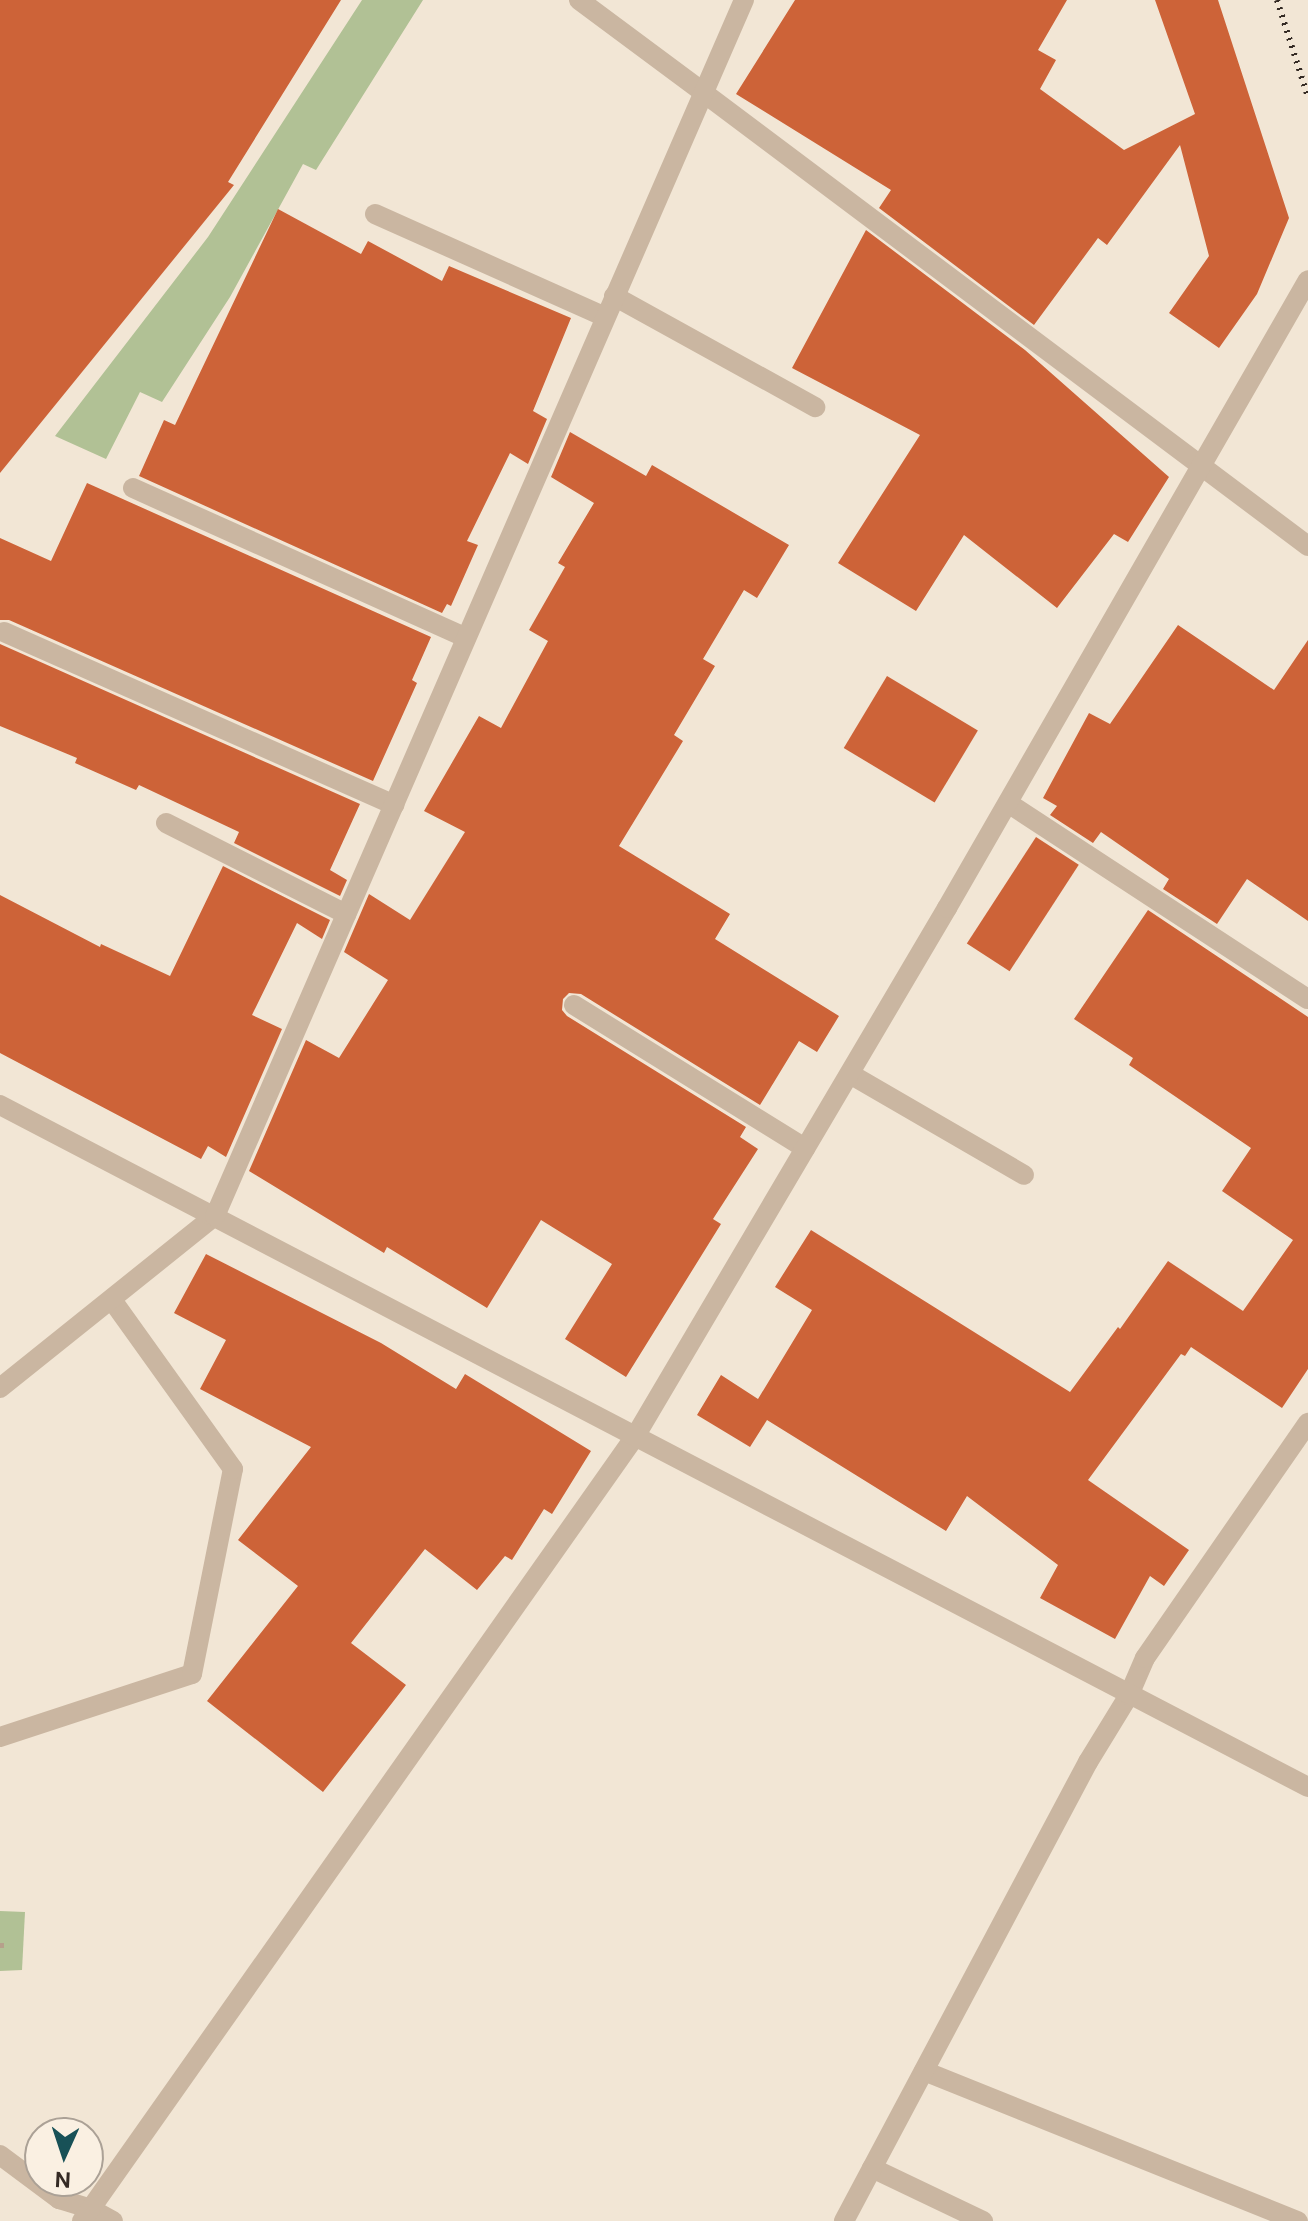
<!DOCTYPE html>
<html>
<head>
<meta charset="utf-8">
<style>
	body { margin:0 }
	#map { position:relative; width:1308px; height:2221px; overflow:hidden; background:#f2e6d5; font-family:"DM Sans",sans-serif }
	div>[style] { position:absolute }
	[style*='--x'] { left:calc(var(--x)*1px); top:calc(var(--y)*1px); width:calc(var(--w)*1px); rotate:calc(var(--a)*1deg) }
	.green>* { inset:0; background:#b1c195 }
	.building>* { inset:0; background:#cd6338; transform-origin:0 0 }
	.path>* { height:5px; margin-top:-2.5px; transform-origin:0; background:repeating-linear-gradient(90deg,#b6a08b 0 4px,transparent 0 8px) }
	.service>* { height:20px; margin:-10px; padding:0 10px; transform-origin:10px; border-radius:10px; background:#cab6a1 }
	.minor>* { height:20px; margin:-10px; padding:0 10px; transform-origin:10px; border-radius:10px; background:#cab6a1 }
	.tertiary>* { height:20px; margin:-10px; padding:0 10px; transform-origin:10px; border-radius:10px; background:#cab6a1 }
	.rail>* { height:6px; margin-top:-3px; transform-origin:0; background:repeating-linear-gradient(90deg,#342a24 0 2px,transparent 0 8px) }
	span { translate:-50% -50%; white-space:nowrap; text-align:center; line-height:1.15; -webkit-text-stroke:6px #faf0e2; paint-order:stroke }
	.north { position:absolute; left:24px; top:2117px; width:80px; height:80px; box-sizing:border-box; background:#faf0e2; border:2px solid #aba196; border-radius:50%; rotate:183deg; font-size:22px; font-weight:700; line-height:32px; text-align:center; color:#342a24 }
	.north::after { content:''; display:block; margin:auto; width:28px; height:36px; background:#185157; clip-path:polygon(50% 0,100% 100%,50% 72%,0 100%) }
</style>
</head>
<body>
<div id="map">
	<div class="green">
		<div style="clip-path:polygon(362px 0,423px 0,316px 170px,303px 164px,230px 297px,162px 402px,140px 392px,106px 459px,55px 436px,208px 237px)"></div>
		<div style="clip-path:polygon(0 1911px,25px 1912px,22px 1970px,0 1971px)"></div>
	</div>
	<div class="building">
		<div style="clip-path:polygon(0 0,341px 0,228px 182px,234px 185px,0 473px)"></div>
		<div style="clip-path:polygon(795px 0,1067px 0,1038px 50px,1056px 60px,1040px 89px,1124px 150px,1195px 114px,1155px 0,1218px 0,1289px 218px,1257px 294px,1219px 348px,1169px 313px,1209px 256px,1180px 145px,1107px 245px,1098px 238px,1034px 325px,879px 208px,891px 190px,736px 94px)"></div>
		<div style="clip-path:polygon(278px 209px,361px 254px,368px 241px,442px 281px,449px 266px,571px 318px,533px 411px,547px 419px,528px 464px,510px 453px,467px 541px,478px 545px,451px 606px,447px 604px,442px 613px,139px 476px,164px 420px,175px 425px)"></div>
		<div style="clip-path:polygon(866px 230px,1025px 350px,1169px 477px,1128px 542px,1114px 534px,1057px 608px,964px 535px,916px 611px,838px 563px,920px 435px,792px 368px)"></div>
		<div style="clip-path:polygon(570px 432px,646px 476px,652px 465px,789px 545px,757px 598px,744px 590px,703px 659px,715px 666px,674px 735px,683px 741px,619px 846px,730px 914px,715px 939px,839px 1016px,817px 1052px,799px 1041px,760px 1105px,581px 994px,569px 993px,563px 999px,562px 1010px,567px 1016px,746px 1127px,740px 1137px,758px 1149px,713px 1219px,721px 1224px,626px 1377px,565px 1339px,612px 1264px,541px 1220px,487px 1308px,387px 1247px,384px 1253px,249px 1171px,306px 1040px,339px 1058px,388px 980px,344px 952px,369px 894px,410px 920px,465px 832px,424px 811px,479px 716px,501px 728px,548px 641px,529px 630px,565px 567px,558px 563px,594px 503px,551px 477px)"></div>
		<div style="clip-path:polygon(87px 483px,431px 637px,412px 680px,417px 683px,373px 781px,9px 620px,0 620px,0 538px,51px 561px)"></div>
		<div style="clip-path:polygon(1178px 625px,1274px 690px,1308px 640px,1308px 921px,1247px 879px,1217px 924px,1163px 889px,1169px 879px,1101px 832px,1093px 843px,1050px 815px,1057px 806px,1043px 798px,1089px 713px,1110px 724px)"></div>
		<div style="clip-path:polygon(0 644px,360px 804px,330px 870px,347px 880px,340px 896px,234px 843px,239px 832px,139px 785px,136px 790px,75px 763px,77px 758px,0 726px)"></div>
		<div style="left:887px;top:676px;width:106px;height:84px;rotate:31deg"></div>
		<div style="left:1036px;top:837px;width:51px;height:127px;rotate:33deg"></div>
		<div style="clip-path:polygon(223px 866px,330px 920px,322px 939px,297px 923px,252px 1015px,282px 1029px,226px 1157px,208px 1146px,201px 1159px,0 1053px,0 895px,100px 947px,101px 944px,170px 976px)"></div>
		<div style="clip-path:polygon(1148px 910px,1308px 1017px,1308px 1369px,1282px 1408px,1191px 1347px,1185px 1356px,1181px 1354px,1088px 1480px,1189px 1550px,1164px 1586px,1150px 1576px,1115px 1639px,1040px 1598px,1058px 1565px,967px 1496px,946px 1531px,767px 1420px,750px 1447px,697px 1415px,721px 1375px,758px 1399px,812px 1310px,775px 1287px,811px 1230px,1070px 1392px,1118px 1327px,1120px 1329px,1168px 1261px,1243px 1311px,1293px 1240px,1222px 1191px,1251px 1148px,1129px 1065px,1133px 1058px,1074px 1019px)"></div>
		<div style="clip-path:polygon(206px 1254px,381px 1343px,456px 1389px,465px 1374px,591px 1451px,552px 1514px,544px 1509px,512px 1560px,505px 1556px,477px 1590px,425px 1549px,351px 1643px,406px 1685px,323px 1792px,207px 1701px,298px 1586px,238px 1540px,311px 1447px,200px 1389px,226px 1340px,174px 1313px)"></div>
	</div>
	<div class="path">
		<div style="--x:0;--y:1945;--w:8;--a:0"></div>
	</div>
	<div class="service">
		<div style="--x:579;--y:0;--w:156;--a:36.6"></div>
		<div style="--x:375;--y:214;--w:252;--a:24.1"></div>
		<div style="--x:614;--y:296;--w:230;--a:28.9"></div>
		<div style="--x:133;--y:488;--w:365;--a:24.2"></div>
		<div style="--x:4;--y:632;--w:427;--a:23.9"></div>
		<div style="--x:1008;--y:803;--w:358;--a:33.2"></div>
		<div style="--x:166;--y:823;--w:202;--a:26.8"></div>
		<div style="--x:574;--y:1005;--w:272;--a:31.8"></div>
		<div style="--x:850;--y:1074;--w:201;--a:30.1"></div>
		<div style="--x:0;--y:1737;--w:202;--a:-18.2"></div>
		<div style="--x:192;--y:1674;--w:209;--a:-78.7"></div>
		<div style="--x:233;--y:1469;--w:208;--a:-125.6"></div>
		<div style="--x:924;--y:2071;--w:403;--a:21.9"></div>
		<div style="--x:872;--y:2168;--w:123;--a:25.5"></div>
	</div>
	<div class="minor">
		<div style="--x:704;--y:93;--w:755;--a:36.87"></div>
		<div style="--x:0;--y:1388;--w:275;--a:-38.7"></div>
		<div style="--x:0;--y:2155;--w:74;--a:36.7"></div>
		<div style="--x:59;--y:2199;--w:34;--a:17"></div>
		<div style="--x:91;--y:2209;--w:25;--a:29"></div>
		<div style="--x:82;--y:2221;--w:962;--a:-54.82"></div>
		<div style="--x:636;--y:1435;--w:612;--a:-59.45"></div>
		<div style="--x:947;--y:908;--w:724;--a:-60.11"></div>
		<div style="--x:844;--y:2221;--w:520;--a:-62.01"></div>
		<div style="--x:1088;--y:1762;--w:79;--a:-58.5"></div>
		<div style="--x:1129;--y:1695;--w:40;--a:-66.6"></div>
		<div style="--x:1145;--y:1658;--w:286;--a:-55.3"></div>
	</div>
	<div class="tertiary">
		<div style="--x:0;--y:1105;--w:1475;--a:27.54"></div>
		<div style="--x:215;--y:1216;--w:1326;--a:-66.49"></div>
	</div>
	<div class="rail">
		<div style="--x:1277;--y:0;--w:102;--a:72.3"></div>
	</div>
	<div class="north">N</div>
</div>
</body>
</html>
